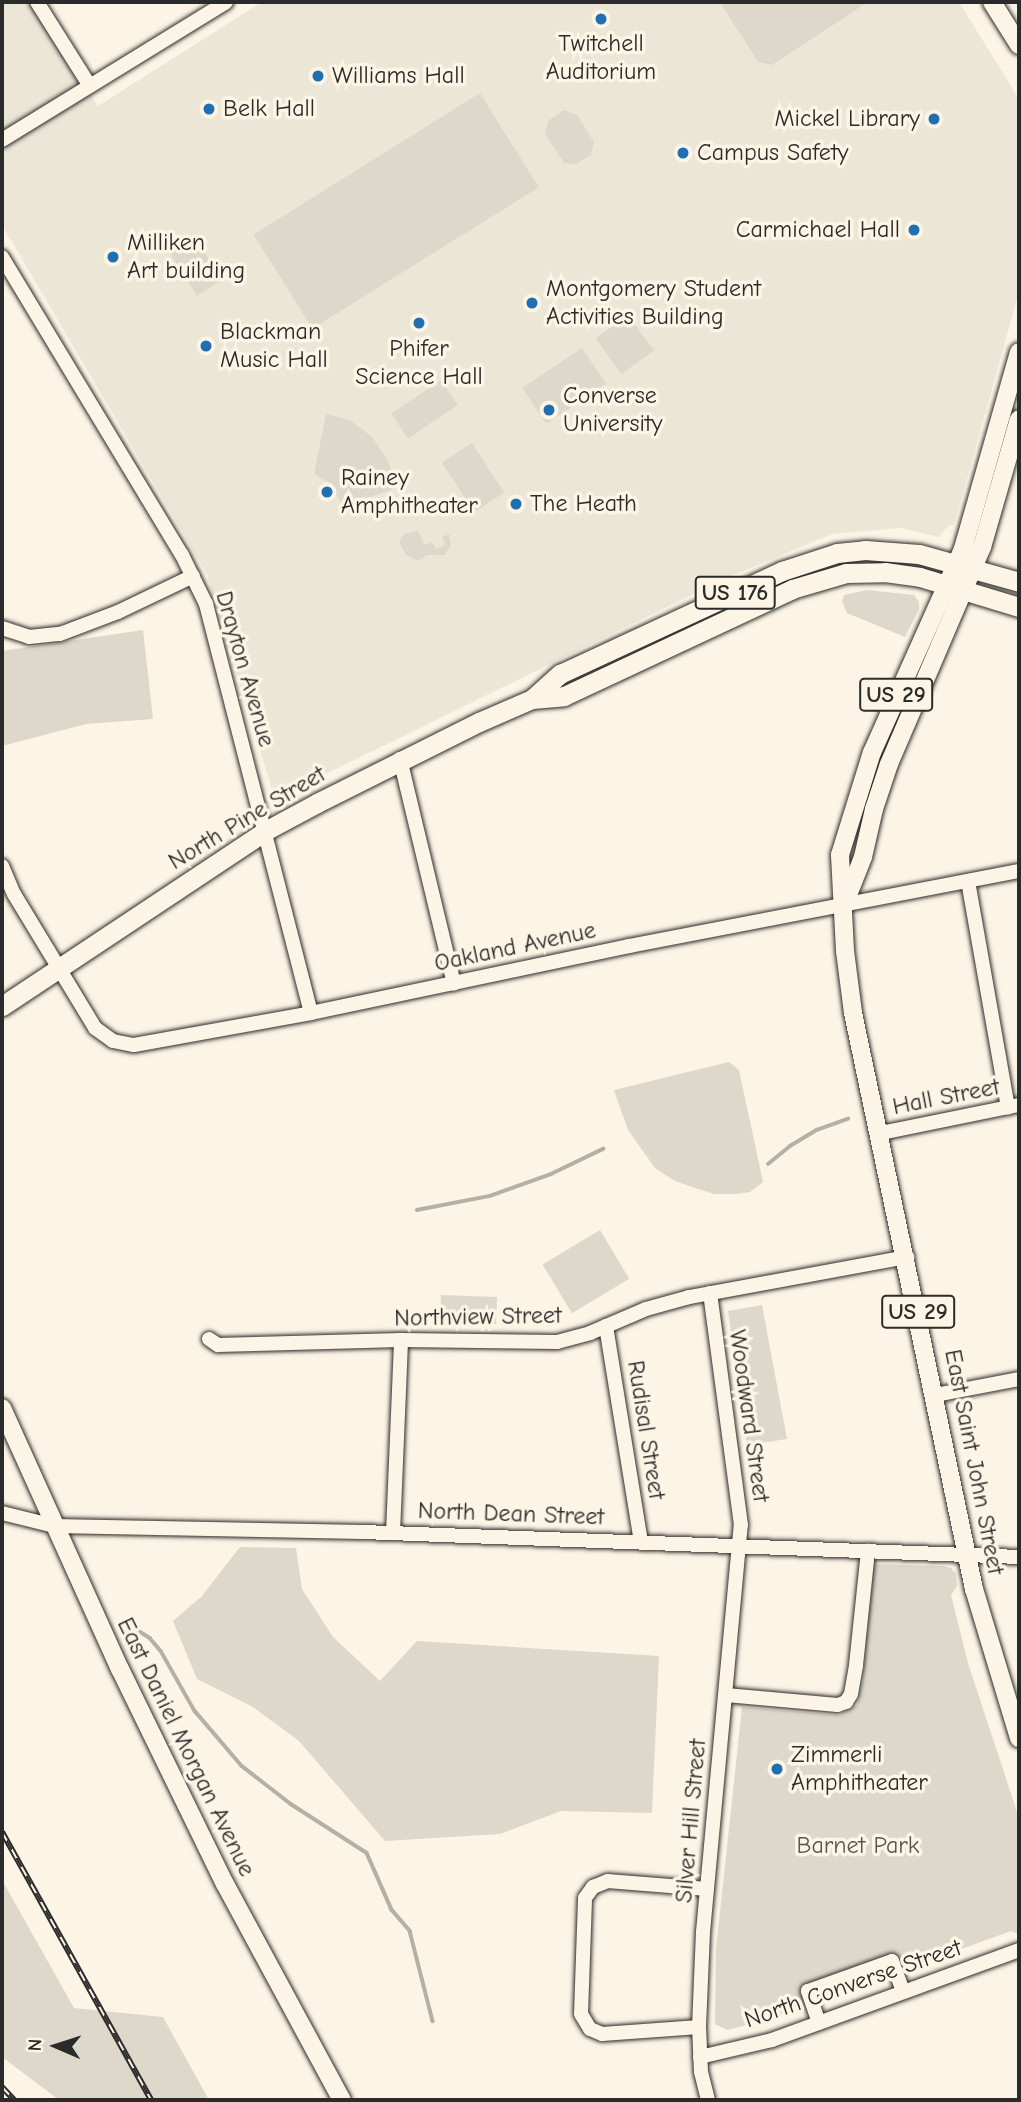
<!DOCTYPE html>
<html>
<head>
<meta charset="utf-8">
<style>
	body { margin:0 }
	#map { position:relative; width:1021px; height:2102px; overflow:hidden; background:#fcf5e5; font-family:"Comic Neue",sans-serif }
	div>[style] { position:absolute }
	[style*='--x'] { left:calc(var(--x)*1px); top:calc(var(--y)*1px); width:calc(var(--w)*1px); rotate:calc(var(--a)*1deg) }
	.built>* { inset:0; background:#ece6d7 }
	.green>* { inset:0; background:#ded8ca; transform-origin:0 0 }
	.stream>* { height:3.5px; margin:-1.75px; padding:0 1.75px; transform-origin:1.75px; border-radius:1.75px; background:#b4b0a5 }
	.roads { filter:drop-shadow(0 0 2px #2b2b2b) drop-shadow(0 0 2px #2b2b2b) }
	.minor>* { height:14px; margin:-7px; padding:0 7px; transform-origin:7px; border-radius:7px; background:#fcf5e5 }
	.major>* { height:18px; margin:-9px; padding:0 9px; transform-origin:9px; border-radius:9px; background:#fcf5e5 }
	.highway>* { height:19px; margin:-9.5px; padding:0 9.5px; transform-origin:9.5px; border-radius:9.5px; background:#fcf5e5 }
	.rail>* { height:6px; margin-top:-3px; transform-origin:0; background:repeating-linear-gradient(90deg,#fcf5e5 0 10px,#2b2b2b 0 20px); box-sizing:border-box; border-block:2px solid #2b2b2b }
	.dots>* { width:19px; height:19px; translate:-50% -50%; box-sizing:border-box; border:4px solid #fcf5e5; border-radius:50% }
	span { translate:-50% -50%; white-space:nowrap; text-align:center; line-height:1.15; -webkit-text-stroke:7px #fcf5e5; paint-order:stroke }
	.shield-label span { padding:2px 5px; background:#fcf5e5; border:2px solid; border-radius:5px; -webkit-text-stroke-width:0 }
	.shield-label { font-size:23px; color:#2b2b2b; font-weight:700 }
	.poi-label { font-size:24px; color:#2b2b2b }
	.left { translate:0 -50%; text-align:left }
	.right { translate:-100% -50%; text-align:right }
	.street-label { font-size:24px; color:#2b2b2b }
	.park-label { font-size:24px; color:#585653 }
	.frame { position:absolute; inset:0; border:4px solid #2b2b2b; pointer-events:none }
	.north { position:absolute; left:21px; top:2011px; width:70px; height:70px; -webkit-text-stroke:5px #fcf5e5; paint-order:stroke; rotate:273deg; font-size:19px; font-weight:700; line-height:28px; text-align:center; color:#2b2b2b }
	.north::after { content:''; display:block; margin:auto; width:24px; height:32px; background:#2b2b2b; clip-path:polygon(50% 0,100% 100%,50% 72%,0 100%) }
</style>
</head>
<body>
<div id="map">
	<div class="built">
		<div style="clip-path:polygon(2px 2px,29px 2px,98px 106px,262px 2px,959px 2px,1019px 99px,1019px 292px,954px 525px,948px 526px,939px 537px,901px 528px,832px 534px,724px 579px,291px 791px,274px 796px,207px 574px,2px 225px)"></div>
	</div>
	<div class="green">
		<div style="clip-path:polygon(720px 2px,868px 2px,772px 65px,758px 62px)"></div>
		<div style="left:480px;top:93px;width:111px;height:267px;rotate:58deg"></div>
		<div style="clip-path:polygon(564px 110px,577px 115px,594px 142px,591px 155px,576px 164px,564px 163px,545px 134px,548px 121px)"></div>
		<div style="left:193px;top:234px;width:54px;height:30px;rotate:57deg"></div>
		<div style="left:628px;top:315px;width:44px;height:40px;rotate:54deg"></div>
		<div style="left:582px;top:348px;width:43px;height:72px;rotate:56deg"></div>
		<div style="left:441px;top:380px;width:30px;height:60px;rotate:56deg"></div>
		<div style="clip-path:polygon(326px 414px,350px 420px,371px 436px,386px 457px,399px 487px,344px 506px,328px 482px,314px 474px)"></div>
		<div style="left:472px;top:443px;width:59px;height:36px;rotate:57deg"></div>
		<div style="clip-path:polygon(418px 531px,425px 545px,432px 542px,436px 549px,445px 545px,442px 537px,449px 534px,451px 546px,444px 555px,428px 555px,418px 561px,406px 555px,399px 542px,404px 534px)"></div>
		<div style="clip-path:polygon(867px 590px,914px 595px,919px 602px,919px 609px,905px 637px,847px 613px,842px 601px,844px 595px)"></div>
		<div style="clip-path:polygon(143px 630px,153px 719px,86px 724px,2px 746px,2px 651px)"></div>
		<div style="clip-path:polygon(729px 1062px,739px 1070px,763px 1182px,750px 1192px,737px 1194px,714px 1194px,692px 1187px,673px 1180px,655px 1168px,628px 1130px,614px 1090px)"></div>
		<div style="left:600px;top:1230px;width:57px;height:67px;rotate:59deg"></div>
		<div style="left:441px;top:1295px;width:56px;height:27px;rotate:2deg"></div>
		<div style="clip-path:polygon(762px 1305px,787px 1439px,747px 1445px,728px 1311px)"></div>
		<div style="clip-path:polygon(240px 1547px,296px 1548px,302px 1589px,333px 1637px,380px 1681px,417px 1641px,659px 1656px,652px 1813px,561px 1811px,500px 1834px,385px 1841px,299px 1741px,253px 1707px,197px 1679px,173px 1621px,202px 1596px)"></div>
		<div style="clip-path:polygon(873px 1564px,943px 1566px,951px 1568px,956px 1574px,957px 1586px,951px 1595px,968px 1663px,1019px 1818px,1019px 1934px,1011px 1931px,766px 2020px,727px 2030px,715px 2024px,716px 1949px,742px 1707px,840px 1715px,857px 1705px,863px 1680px)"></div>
		<div style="clip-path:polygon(2px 1880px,74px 2008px,163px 2017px,209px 2100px,59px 2100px,2px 2057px)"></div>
	</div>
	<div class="stream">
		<div style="--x:768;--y:1164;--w:28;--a:-39"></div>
		<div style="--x:790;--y:1146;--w:31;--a:-31"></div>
		<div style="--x:817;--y:1130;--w:33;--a:-20"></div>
		<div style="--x:417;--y:1210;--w:74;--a:-10.9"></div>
		<div style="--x:490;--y:1196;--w:65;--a:-19.8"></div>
		<div style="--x:551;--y:1174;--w:58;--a:-25.7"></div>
		<div style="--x:134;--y:1628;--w:19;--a:32"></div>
		<div style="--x:150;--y:1638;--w:17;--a:50"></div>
		<div style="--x:161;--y:1651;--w:69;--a:60.5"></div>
		<div style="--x:195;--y:1711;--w:72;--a:49.5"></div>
		<div style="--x:242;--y:1766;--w:62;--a:37.8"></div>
		<div style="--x:291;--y:1804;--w:90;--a:32.8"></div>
		<div style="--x:367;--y:1853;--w:62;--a:66.3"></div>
		<div style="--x:392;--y:1910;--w:28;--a:49"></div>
		<div style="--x:410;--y:1931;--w:93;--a:75.7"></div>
	</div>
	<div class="roads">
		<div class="minor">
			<div style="--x:37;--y:2;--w:99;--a:57.8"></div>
			<div style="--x:2;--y:140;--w:263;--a:-31.6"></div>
			<div style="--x:2;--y:257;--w:348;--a:58.9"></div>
			<div style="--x:182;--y:555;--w:55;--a:63.9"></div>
			<div style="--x:206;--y:604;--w:422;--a:75.6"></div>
			<div style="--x:2;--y:628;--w:28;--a:18"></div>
			<div style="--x:29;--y:637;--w:31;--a:-6"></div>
			<div style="--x:60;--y:634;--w:62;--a:-20.8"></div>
			<div style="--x:118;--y:612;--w:83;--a:-25.6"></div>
			<div style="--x:400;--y:759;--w:231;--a:76.5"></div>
			<div style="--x:2;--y:866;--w:30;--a:67"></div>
			<div style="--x:14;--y:894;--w:157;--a:58.8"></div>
			<div style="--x:95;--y:1028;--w:22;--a:36"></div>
			<div style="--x:113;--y:1041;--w:21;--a:11"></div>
			<div style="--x:134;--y:1045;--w:180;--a:-10.2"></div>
			<div style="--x:311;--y:1013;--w:325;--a:-11.9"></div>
			<div style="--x:629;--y:946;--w:397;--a:-10.9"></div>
			<div style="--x:968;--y:881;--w:230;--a:80"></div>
			<div style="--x:881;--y:1133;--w:141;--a:-11.5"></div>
			<div style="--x:606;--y:1326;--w:219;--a:80.8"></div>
			<div style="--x:209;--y:1339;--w:11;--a:34"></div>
			<div style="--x:218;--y:1345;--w:183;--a:-1.6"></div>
			<div style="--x:401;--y:1340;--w:156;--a:0.7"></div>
			<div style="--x:557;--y:1342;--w:34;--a:-15"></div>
			<div style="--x:590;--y:1333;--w:61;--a:-23.2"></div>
			<div style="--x:646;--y:1309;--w:45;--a:-15.6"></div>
			<div style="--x:689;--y:1297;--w:222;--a:-10.4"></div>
			<div style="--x:935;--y:1395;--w:86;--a:-10.8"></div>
			<div style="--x:2;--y:1513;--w:54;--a:14"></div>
			<div style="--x:54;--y:1526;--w:309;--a:1.1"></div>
			<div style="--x:363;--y:1532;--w:656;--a:2.18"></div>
			<div style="--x:393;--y:1533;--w:193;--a:-87.6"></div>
			<div style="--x:726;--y:1695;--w:112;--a:5.1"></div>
			<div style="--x:838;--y:1705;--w:9;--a:-21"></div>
			<div style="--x:846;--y:1702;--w:9;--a:-58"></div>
			<div style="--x:851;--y:1694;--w:29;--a:-80"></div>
			<div style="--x:856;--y:1665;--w:115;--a:-84"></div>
			<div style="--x:819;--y:2023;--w:34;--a:-109"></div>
			<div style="--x:808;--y:1991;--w:89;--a:-19.7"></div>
			<div style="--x:892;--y:1961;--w:33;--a:70"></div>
			<div style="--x:699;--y:2027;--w:97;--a:175.9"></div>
			<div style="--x:602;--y:2034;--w:13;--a:-157"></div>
			<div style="--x:590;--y:2029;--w:17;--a:-121"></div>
			<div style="--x:581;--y:2014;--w:116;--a:-88"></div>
			<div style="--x:585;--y:1898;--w:14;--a:-54"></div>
			<div style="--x:593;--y:1887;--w:16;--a:-22"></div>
			<div style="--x:608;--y:1881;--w:99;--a:4.6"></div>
			<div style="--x:700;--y:2057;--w:74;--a:-13.3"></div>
			<div style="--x:772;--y:2040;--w:263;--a:-20"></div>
			<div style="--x:708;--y:2100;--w:29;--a:-104"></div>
			<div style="--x:701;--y:2072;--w:45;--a:-92.5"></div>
			<div style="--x:699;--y:2027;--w:95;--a:-87.6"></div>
			<div style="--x:703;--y:1932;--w:409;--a:-84.7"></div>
			<div style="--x:741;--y:1525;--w:234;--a:-97.6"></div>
		</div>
		<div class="major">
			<div style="--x:992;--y:2;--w:51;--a:57.9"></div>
			<div style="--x:1019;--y:352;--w:205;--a:105.9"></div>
			<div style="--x:963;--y:549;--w:222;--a:114.1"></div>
			<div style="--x:872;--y:752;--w:108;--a:107.3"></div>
			<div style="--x:840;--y:855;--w:96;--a:87"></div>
			<div style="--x:845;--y:951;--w:63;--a:82.6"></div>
			<div style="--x:853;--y:1013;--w:589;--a:78.14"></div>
			<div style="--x:974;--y:1589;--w:156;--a:73.2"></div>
			<div style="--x:846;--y:900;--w:46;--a:-68.4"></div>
			<div style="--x:863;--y:857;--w:49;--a:-77.1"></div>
			<div style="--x:874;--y:809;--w:47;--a:-71.6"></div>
			<div style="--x:889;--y:764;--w:236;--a:-66.8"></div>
			<div style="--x:982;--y:547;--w:133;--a:-73.9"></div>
			<div style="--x:2;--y:1408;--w:286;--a:65.7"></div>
			<div style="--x:120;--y:1669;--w:239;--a:64"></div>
			<div style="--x:225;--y:1884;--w:246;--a:61.6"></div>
		</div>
		<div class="highway">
			<div style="--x:532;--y:699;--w:38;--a:-42"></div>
			<div style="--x:560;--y:674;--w:245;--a:-24.9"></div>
			<div style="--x:782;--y:571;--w:58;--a:-18.1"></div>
			<div style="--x:837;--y:553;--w:28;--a:-6"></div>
			<div style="--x:865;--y:550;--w:54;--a:4.2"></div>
			<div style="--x:919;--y:554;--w:104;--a:15.6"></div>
			<div style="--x:2;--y:1006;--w:316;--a:-33.6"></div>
			<div style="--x:265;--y:831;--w:59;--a:-28.3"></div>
			<div style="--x:317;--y:803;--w:181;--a:-26.6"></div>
			<div style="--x:479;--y:722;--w:58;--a:-23.5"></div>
			<div style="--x:532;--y:699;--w:32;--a:-5"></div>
			<div style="--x:564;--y:696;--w:252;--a:-25.1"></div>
			<div style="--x:792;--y:589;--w:56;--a:-16.5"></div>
			<div style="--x:846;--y:573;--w:39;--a:-1"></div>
			<div style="--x:885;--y:572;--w:35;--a:8"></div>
			<div style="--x:920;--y:577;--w:103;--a:16.9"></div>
		</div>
	</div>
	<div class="rail">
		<div style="--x:2;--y:1832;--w:307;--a:60.9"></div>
		<div style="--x:2;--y:2087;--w:18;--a:47"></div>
	</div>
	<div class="dots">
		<div style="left:601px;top:19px;background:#1f6fb2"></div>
		<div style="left:318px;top:76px;background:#1f6fb2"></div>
		<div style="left:209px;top:109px;background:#1f6fb2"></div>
		<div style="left:934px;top:119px;background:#1f6fb2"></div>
		<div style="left:683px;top:153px;background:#1f6fb2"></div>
		<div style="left:914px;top:230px;background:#1f6fb2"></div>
		<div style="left:113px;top:257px;background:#1f6fb2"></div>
		<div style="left:532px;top:303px;background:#1f6fb2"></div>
		<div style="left:419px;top:323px;background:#1f6fb2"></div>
		<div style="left:206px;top:346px;background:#1f6fb2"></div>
		<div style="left:549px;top:410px;background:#1f6fb2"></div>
		<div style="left:327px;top:492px;background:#1f6fb2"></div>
		<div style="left:516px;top:504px;background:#1f6fb2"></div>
		<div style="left:777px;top:1769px;background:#1f6fb2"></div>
	</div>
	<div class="shield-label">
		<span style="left:735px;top:593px">US 176</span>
		<span style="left:896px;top:695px">US 29</span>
		<span style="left:918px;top:1312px">US 29</span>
	</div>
	<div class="poi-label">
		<span style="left:601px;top:58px">Twitchell<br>Auditorium</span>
		<span class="left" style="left:332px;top:76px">Williams Hall</span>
		<span class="left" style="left:223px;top:109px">Belk Hall</span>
		<span class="right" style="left:920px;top:119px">Mickel Library</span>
		<span class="left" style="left:697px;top:153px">Campus Safety</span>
		<span class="right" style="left:900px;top:230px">Carmichael Hall</span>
		<span class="left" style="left:127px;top:257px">Milliken<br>Art building</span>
		<span class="left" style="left:546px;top:303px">Montgomery Student<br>Activities Building</span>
		<span class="left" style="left:220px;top:346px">Blackman<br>Music Hall</span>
		<span style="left:419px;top:363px">Phifer<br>Science Hall</span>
		<span class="left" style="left:563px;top:410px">Converse<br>University</span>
		<span class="left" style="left:341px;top:492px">Rainey<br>Amphitheater</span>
		<span class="left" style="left:530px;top:504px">The Heath</span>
		<span class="left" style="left:791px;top:1769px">Zimmerli<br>Amphitheater</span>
	</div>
	<div class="street-label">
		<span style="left:245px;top:669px;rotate:74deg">Drayton Avenue</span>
		<span style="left:247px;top:818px;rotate:-31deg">North Pine Street</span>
		<span style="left:515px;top:947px;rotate:-12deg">Oakland Avenue</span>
		<span style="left:946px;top:1097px;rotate:-11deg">Hall Street</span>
		<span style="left:478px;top:1317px;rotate:-1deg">Northview Street</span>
		<span style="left:749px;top:1416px;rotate:82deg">Woodward Street</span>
		<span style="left:646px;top:1430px;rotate:81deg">Rudisal Street</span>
		<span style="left:974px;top:1462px;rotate:79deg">East Saint John Street</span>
		<span style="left:511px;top:1514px;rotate:2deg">North Dean Street</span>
		<span style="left:186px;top:1747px;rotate:64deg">East Daniel Morgan Avenue</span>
		<span style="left:691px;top:1821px;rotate:-85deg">Silver Hill Street</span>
		<span style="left:853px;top:1984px;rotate:-19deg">North Converse Street</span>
	</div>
	<div class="park-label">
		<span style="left:858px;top:1846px">Barnet Park</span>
	</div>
	<div class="frame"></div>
	<div class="north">N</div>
</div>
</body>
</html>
